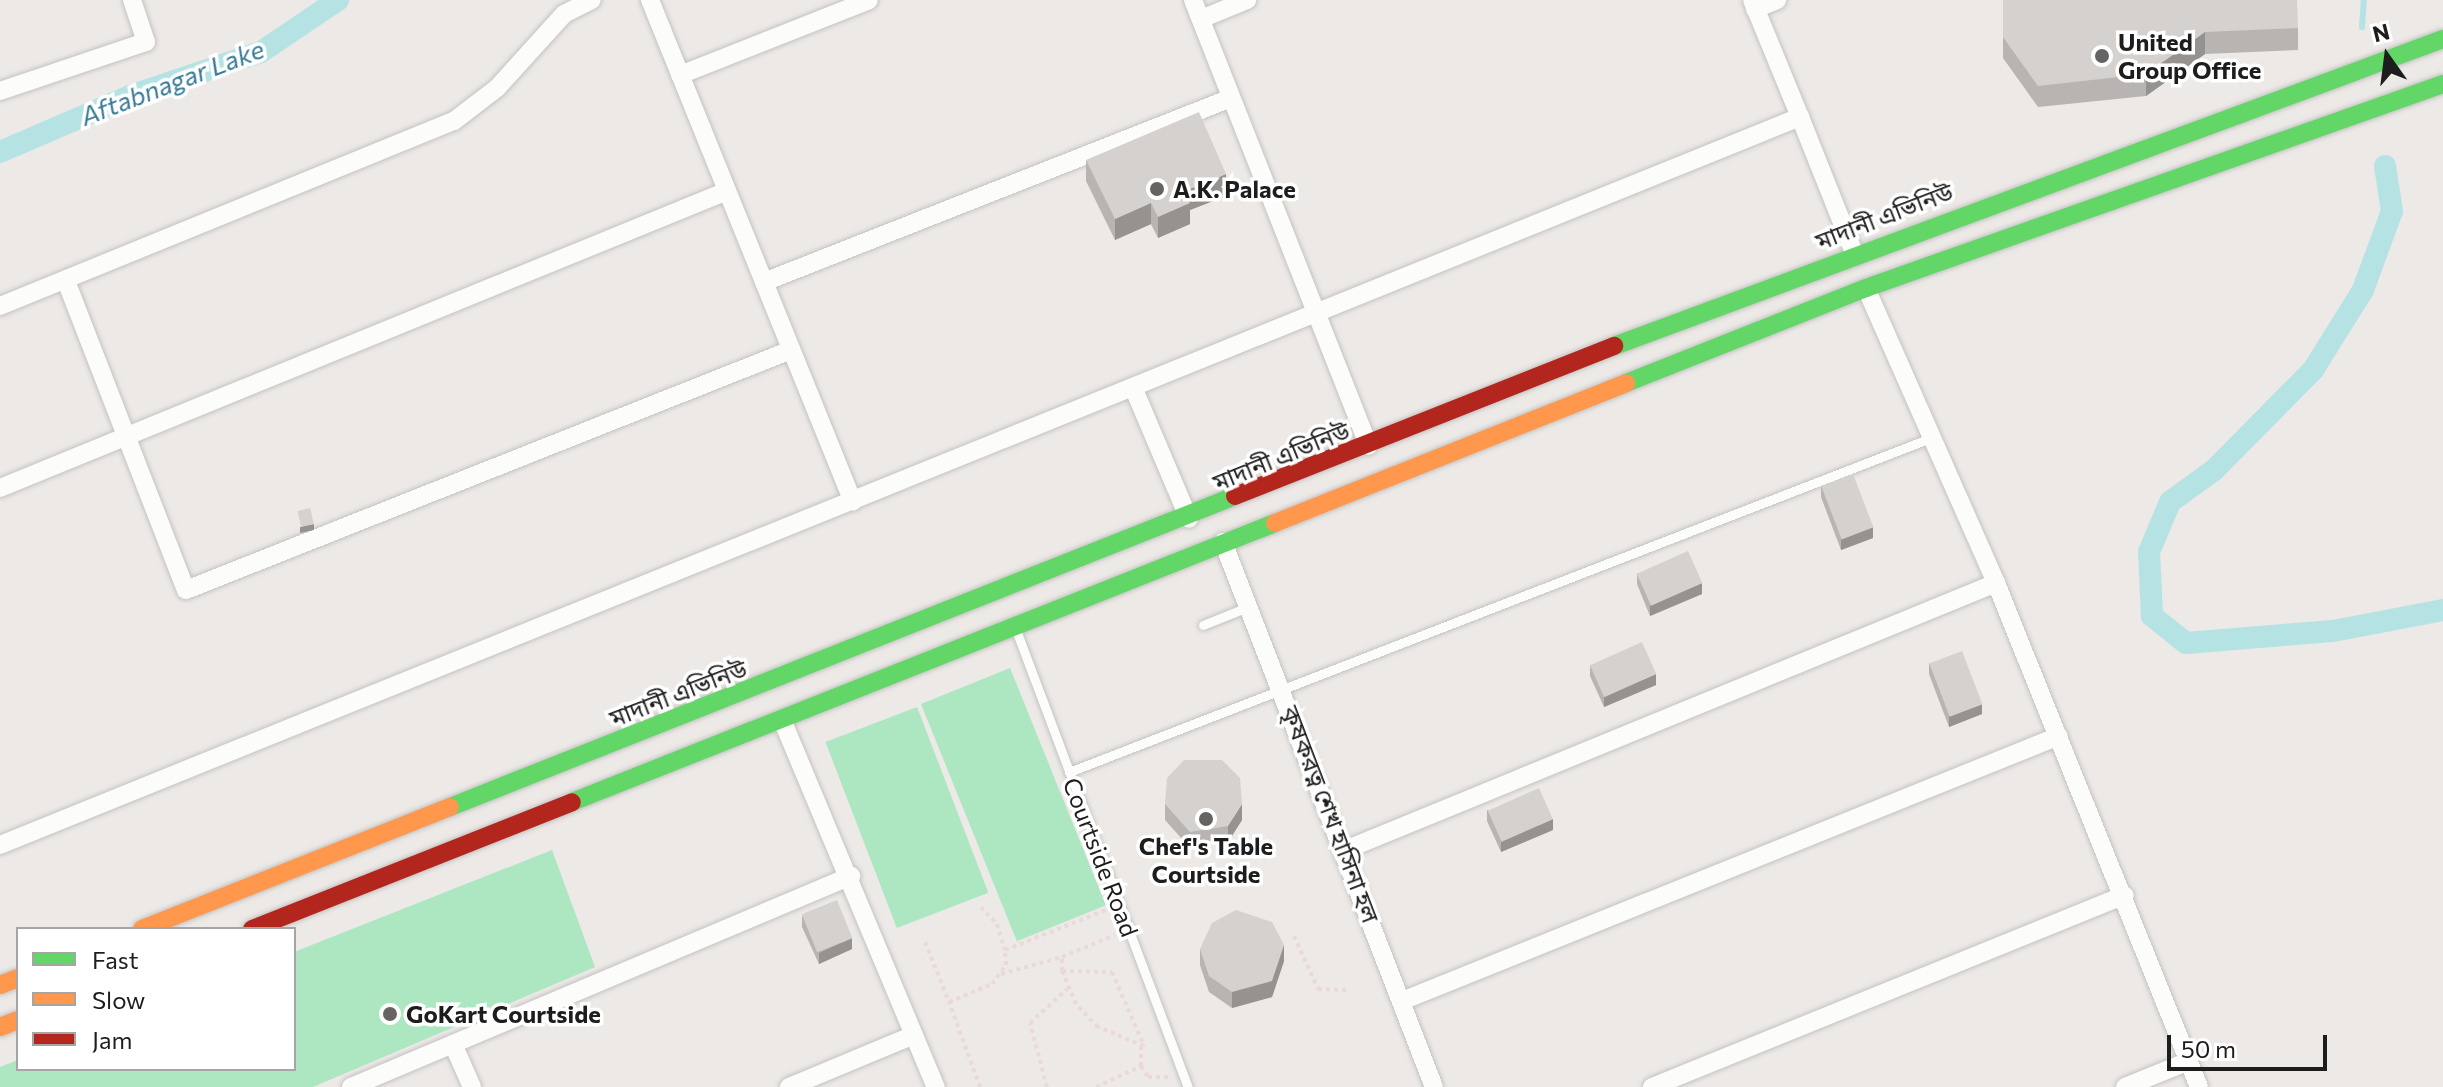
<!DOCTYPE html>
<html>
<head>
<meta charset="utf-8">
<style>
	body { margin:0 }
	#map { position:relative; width:2443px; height:1087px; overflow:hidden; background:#ece9e6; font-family:Commissioner,"Noto Sans Bengali",sans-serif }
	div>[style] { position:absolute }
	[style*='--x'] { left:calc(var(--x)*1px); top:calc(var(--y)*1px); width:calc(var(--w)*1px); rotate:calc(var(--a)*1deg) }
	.pitch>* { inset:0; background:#ace7c2; transform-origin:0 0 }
	.stream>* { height:6px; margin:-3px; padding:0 3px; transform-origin:3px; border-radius:3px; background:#b5e3e3 }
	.canal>* { height:22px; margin:-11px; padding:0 11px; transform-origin:11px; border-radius:11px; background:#b5e3e3 }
	.path>* { height:4px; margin-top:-2px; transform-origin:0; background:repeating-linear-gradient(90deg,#ebd8d9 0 4px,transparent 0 8px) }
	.roads { filter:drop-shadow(0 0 2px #c4c3c2) drop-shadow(0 0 2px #c4c3c2) }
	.lane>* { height:9px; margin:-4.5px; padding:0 4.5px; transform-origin:4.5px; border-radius:4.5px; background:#fcfcfb }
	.street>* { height:18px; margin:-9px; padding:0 9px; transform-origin:9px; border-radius:9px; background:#fcfcfb }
	.fast>* { height:18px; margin:-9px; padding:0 9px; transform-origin:9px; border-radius:9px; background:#63d668 }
	.slow>* { height:18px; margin:-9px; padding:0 9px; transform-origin:9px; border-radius:9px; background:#ff974d }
	.jam>* { height:18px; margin:-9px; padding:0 9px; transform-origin:9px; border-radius:9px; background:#b3261e }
	.wall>* { inset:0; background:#b7b4b1 }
	.shaded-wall>* { inset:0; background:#959290 }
	.building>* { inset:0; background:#d5d1ce; transform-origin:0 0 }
	.dots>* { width:22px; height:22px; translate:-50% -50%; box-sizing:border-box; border:4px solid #fff; border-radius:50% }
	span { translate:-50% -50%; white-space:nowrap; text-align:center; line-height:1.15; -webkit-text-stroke:7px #fff; paint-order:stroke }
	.poi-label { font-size:24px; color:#1d1d1d; font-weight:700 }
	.left { translate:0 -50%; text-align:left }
	.street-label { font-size:24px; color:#1d1d1d }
	.water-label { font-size:26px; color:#377995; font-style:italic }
	.legend { position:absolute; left:16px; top:927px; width:280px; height:144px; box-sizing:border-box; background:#fff; border:2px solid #a5a5a5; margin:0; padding:10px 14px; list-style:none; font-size:24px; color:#1d1d1d }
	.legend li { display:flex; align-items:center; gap:16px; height:40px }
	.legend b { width:40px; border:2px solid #a5a5a5 }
	.north { position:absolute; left:2347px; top:16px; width:80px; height:80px; -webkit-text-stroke:6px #fff; paint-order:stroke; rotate:346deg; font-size:22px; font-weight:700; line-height:32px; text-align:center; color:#1d1d1d }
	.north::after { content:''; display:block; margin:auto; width:28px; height:36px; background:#1d1d1d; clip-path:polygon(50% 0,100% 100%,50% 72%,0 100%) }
	.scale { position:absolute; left:2167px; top:1035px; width:160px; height:36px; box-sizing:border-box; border:4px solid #1d1d1d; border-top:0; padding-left:10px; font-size:24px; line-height:28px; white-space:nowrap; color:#1d1d1d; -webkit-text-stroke:6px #fff; paint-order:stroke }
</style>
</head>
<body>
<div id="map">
	<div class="pitch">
		<div style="left:1010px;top:668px;width:256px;height:96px;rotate:68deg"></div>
		<div style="left:917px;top:707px;width:199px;height:98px;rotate:69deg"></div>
		<div style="clip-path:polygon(552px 850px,595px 967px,313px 1087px,0 1087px,0 1067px,18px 1060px,18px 1069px,294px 1069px,294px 952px)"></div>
	</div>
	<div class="stream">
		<div style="--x:2362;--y:27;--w:27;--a:-86"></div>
	</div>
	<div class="canal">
		<div style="--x:0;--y:152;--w:142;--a:-23.3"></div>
		<div style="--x:130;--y:96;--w:138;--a:-18.6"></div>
		<div style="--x:261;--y:52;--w:93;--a:-34"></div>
		<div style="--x:2385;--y:166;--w:46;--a:81.2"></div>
		<div style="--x:2392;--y:211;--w:84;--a:110.2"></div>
		<div style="--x:2363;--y:290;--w:94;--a:122"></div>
		<div style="--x:2313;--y:370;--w:141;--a:134.7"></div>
		<div style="--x:2214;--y:470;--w:54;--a:144"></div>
		<div style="--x:2170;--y:502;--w:54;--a:112.8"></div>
		<div style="--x:2149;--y:552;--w:64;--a:87.3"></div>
		<div style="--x:2152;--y:616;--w:43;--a:38.5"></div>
		<div style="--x:2186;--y:643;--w:147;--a:-4.7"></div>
		<div style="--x:2333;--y:631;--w:112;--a:-10.8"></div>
	</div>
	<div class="path">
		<div style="--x:981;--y:907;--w:23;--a:47"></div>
		<div style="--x:997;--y:924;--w:27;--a:73"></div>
		<div style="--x:1005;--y:950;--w:109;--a:-21.6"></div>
		<div style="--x:1294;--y:936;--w:58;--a:65.6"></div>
		<div style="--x:1318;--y:989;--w:30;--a:2"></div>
		<div style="--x:925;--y:942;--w:65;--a:68.2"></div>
		<div style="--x:1062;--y:971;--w:50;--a:1.1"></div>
		<div style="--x:1112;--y:972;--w:81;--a:66.6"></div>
		<div style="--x:1144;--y:1046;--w:50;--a:-157.6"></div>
		<div style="--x:1098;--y:1027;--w:32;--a:-134"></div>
		<div style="--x:1076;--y:1004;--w:36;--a:-113"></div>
		<div style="--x:1062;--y:971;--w:14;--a:-90"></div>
		<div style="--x:1062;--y:957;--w:57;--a:-22.5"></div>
		<div style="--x:1001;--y:974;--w:63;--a:-15.6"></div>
		<div style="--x:1141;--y:1066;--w:13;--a:58"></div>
		<div style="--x:1148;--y:1077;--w:23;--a:0"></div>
		<div style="--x:980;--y:1087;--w:90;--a:-110"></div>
		<div style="--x:949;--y:1002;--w:47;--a:-22.7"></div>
		<div style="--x:992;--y:984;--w:24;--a:-54"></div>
		<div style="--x:1006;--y:965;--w:15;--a:-94"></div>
		<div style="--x:1047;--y:1087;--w:66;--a:-104.9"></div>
		<div style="--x:1030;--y:1023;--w:50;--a:-42.6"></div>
		<div style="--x:1096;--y:1087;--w:50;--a:-25"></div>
		<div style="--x:1141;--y:1066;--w:19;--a:-90"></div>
	</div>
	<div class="roads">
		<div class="lane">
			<div style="--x:1203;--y:625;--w:51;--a:-22"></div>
			<div style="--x:1016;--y:630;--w:488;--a:69.4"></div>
			<div style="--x:1069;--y:772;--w:927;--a:-21.19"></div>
		</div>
		<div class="street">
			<div style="--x:650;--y:0;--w:541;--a:67.98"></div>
			<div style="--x:1193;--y:0;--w:479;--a:68.5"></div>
			<div style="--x:1755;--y:9;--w:24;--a:-22"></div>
			<div style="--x:1201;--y:19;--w:50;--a:-22.4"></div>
			<div style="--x:680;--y:75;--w:203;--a:-21.6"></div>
			<div style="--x:0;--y:91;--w:154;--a:-18.6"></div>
			<div style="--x:146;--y:42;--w:44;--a:-108.4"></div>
			<div style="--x:1800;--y:117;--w:146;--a:68.3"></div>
			<div style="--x:66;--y:281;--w:331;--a:68.8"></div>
			<div style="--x:186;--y:590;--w:651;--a:-21.64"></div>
			<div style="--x:764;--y:282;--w:497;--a:-21.5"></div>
			<div style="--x:1866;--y:288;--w:322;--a:66.2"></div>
			<div style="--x:1996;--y:583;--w:543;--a:68.06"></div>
			<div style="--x:0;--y:306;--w:490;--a:-22.2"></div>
			<div style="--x:454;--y:121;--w:54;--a:-37.5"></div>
			<div style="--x:497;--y:88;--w:100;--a:-47.8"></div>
			<div style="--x:564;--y:14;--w:31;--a:-27"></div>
			<div style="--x:1133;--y:387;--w:143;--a:67"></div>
			<div style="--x:0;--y:488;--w:785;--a:-22.22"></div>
			<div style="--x:1223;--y:542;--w:584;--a:68.84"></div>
			<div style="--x:783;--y:722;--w:396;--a:67.3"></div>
			<div style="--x:0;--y:845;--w:1942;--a:-22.02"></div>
			<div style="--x:1800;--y:117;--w:126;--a:-112.3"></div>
			<div style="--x:1345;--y:850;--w:704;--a:-22.3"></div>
			<div style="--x:1402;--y:1001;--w:708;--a:-21.97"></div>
			<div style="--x:453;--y:1044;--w:47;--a:66.2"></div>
			<div style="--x:351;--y:1087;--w:543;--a:-22.88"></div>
			<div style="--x:789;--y:1087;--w:135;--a:-22.6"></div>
			<div style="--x:1652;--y:1087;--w:510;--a:-22.09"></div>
			<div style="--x:2125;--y:1087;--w:69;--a:-22.1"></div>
		</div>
		<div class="fast">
			<div style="--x:1614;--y:346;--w:884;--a:-20.32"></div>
			<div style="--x:1626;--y:383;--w:258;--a:-21.6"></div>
			<div style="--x:1866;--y:288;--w:612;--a:-19.47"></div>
			<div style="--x:572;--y:802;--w:756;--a:-21.65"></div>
			<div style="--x:450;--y:807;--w:844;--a:-21.61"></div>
		</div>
		<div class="slow">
			<div style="--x:1275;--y:523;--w:378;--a:-21.7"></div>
			<div style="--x:142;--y:929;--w:331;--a:-21.6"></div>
			<div style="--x:0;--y:985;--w:19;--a:-21"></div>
			<div style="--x:0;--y:1027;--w:19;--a:-21"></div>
		</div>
		<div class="jam">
			<div style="--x:1235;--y:496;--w:408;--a:-21.6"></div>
			<div style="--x:252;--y:929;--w:344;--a:-21.6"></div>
		</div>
	</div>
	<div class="wall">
		<div style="clip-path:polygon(2003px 0,2298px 28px,2298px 50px,2205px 54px,2146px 96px,2038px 107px,2003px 58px)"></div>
		<div style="clip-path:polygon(1086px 160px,1226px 196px,1190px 210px,1190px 224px,1158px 238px,1151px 224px,1115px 240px,1086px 181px)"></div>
		<div style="clip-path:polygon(1821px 486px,1873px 538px,1841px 550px,1821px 497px)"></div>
		<div style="clip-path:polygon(1637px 573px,1702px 594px,1650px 616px,1637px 584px)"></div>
		<div style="clip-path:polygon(1929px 663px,1982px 714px,1949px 727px,1929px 674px)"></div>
		<div style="clip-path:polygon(1590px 665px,1656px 685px,1604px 707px,1590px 676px)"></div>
		<div style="clip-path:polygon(1165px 804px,1242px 820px,1228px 842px,1190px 848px,1165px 820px)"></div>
		<div style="clip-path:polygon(1487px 810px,1553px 830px,1501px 852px,1487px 821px)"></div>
		<div style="clip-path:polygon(802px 916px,852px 949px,819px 964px,802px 927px)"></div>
		<div style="clip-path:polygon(1200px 949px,1284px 961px,1272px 997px,1232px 1008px,1209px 992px,1200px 965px)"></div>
	</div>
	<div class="shaded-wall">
		<div style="clip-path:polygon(2205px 32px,2205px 54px,2146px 96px,2146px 74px)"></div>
		<div style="clip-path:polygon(1226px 174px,1226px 196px,1190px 210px,1190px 224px,1158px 238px,1158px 217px,1185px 191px)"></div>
		<div style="clip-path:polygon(1151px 203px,1151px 224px,1115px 240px,1115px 219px)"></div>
		<div style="clip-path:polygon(314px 524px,314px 530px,300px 533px,300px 527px)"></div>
		<div style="clip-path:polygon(1873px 527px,1873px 538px,1841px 550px,1841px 539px)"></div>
		<div style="clip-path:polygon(1702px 583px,1702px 594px,1650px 616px,1650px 605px)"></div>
		<div style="clip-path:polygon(1656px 674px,1656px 685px,1604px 707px,1604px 696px)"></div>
		<div style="clip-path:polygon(1982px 704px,1982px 714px,1949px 727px,1949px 716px)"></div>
		<div style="clip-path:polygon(1242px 804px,1242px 820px,1228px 842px,1228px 826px)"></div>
		<div style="clip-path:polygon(1553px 819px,1553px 830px,1501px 852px,1501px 842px)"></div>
		<div style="clip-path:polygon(852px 938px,852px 949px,819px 964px,819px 953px)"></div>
		<div style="clip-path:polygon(1284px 945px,1284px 961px,1272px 997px,1232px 1008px,1232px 992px)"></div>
	</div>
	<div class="building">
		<div style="clip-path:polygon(2003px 0,2297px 0,2298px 28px,2205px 32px,2146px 74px,2038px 86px,2003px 37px)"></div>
		<div style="clip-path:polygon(1199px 112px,1226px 174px,1185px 191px,1190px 203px,1158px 217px,1151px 203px,1115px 219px,1086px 160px)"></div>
		<div style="left:1853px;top:474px;width:57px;height:34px;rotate:69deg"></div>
		<div style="left:310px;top:508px;width:16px;height:13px;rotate:76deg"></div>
		<div style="left:1688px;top:551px;width:35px;height:56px;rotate:66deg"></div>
		<div style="left:1642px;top:642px;width:35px;height:57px;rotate:66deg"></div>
		<div style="left:1962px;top:651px;width:57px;height:35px;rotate:69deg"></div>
		<div style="clip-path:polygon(1184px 760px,1222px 760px,1240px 778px,1242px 804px,1228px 826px,1190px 832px,1165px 804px,1167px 778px)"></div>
		<div style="left:1539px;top:788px;width:34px;height:56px;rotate:66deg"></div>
		<div style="left:837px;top:900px;width:41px;height:38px;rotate:68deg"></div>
		<div style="clip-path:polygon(1236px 910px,1272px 922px,1284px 945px,1272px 981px,1232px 992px,1209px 976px,1200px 949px,1212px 923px)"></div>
	</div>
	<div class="dots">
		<div style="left:2102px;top:56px;background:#656463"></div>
		<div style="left:1157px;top:189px;background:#656463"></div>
		<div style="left:1206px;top:819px;background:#656463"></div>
		<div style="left:390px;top:1014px;background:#656463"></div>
	</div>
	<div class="poi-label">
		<span class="left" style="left:2118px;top:56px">United<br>Group Office</span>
		<span class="left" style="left:1173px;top:189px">A.K. Palace</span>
		<span style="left:1206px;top:860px">Chef's Table<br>Courtside</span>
		<span class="left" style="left:406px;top:1014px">GoKart Courtside</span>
	</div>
	<div class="street-label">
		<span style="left:1884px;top:216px;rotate:-21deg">মাদানী এভিনিউ</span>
		<span style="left:1281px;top:456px;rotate:-22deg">মাদানী এভিনিউ</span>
		<span style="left:678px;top:693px;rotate:-21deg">মাদানী এভিনিউ</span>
		<span style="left:1331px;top:814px;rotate:69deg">কৃষকরত্ন শেখ হাসিনা হল</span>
		<span style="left:1101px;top:857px;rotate:69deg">Courtside Road</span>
	</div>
	<div class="water-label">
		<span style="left:172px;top:82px;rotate:-21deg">Aftabnagar Lake</span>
	</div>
	<ul class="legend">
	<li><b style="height:10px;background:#63d668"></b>Fast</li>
	<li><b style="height:10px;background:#ff974d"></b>Slow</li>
	<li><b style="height:10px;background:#b3261e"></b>Jam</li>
	</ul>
	<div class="north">N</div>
	<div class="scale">50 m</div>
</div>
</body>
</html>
